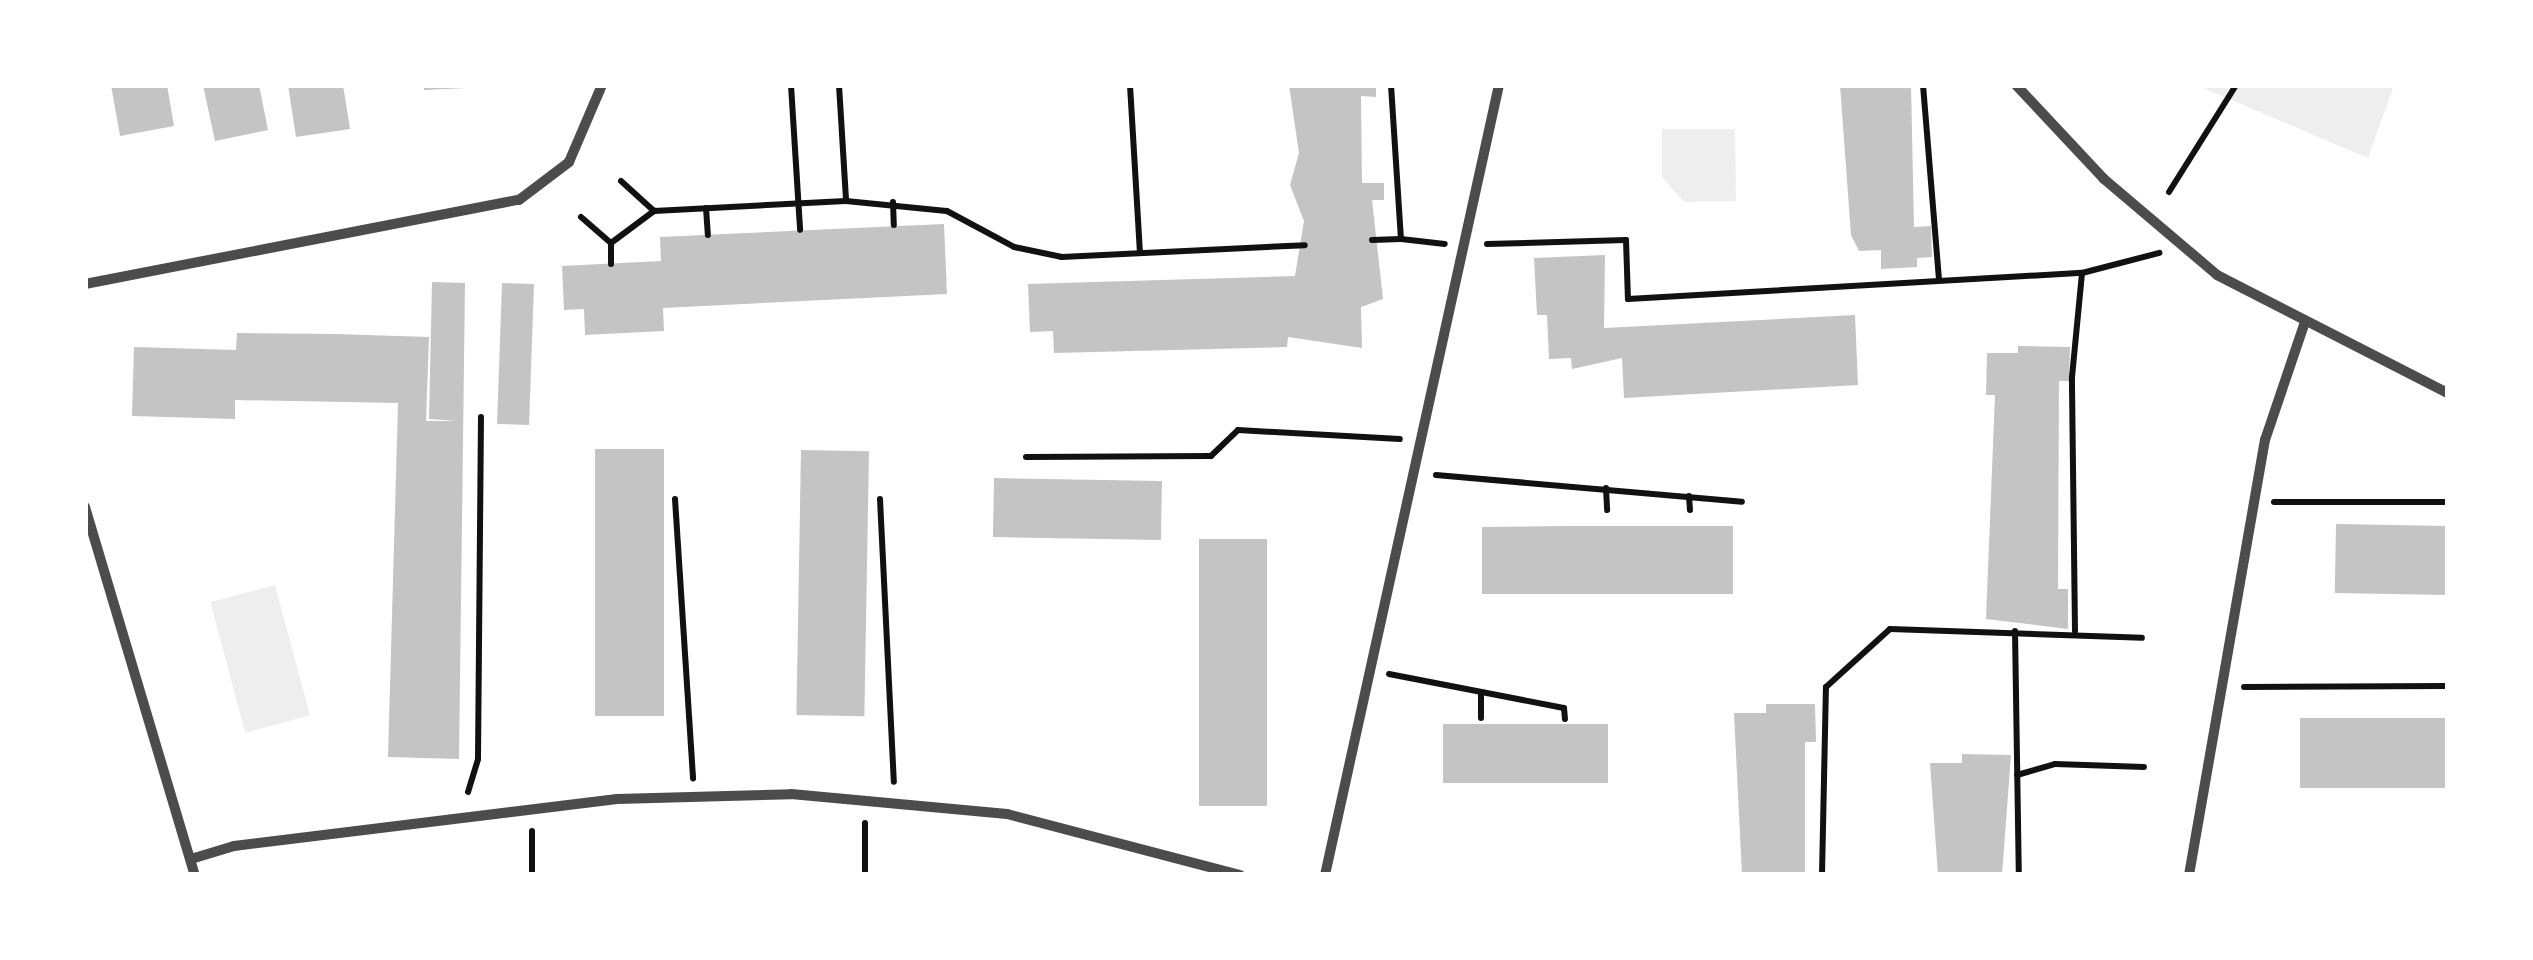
<!DOCTYPE html>
<html>
<head>
<meta charset="utf-8">
<style>
	body { margin:0 }
	#map { position:relative; width:2533px; height:960px; overflow:hidden; background:#fff; font-family:"Public Sans",sans-serif }
	div>[style] { position:absolute }
	[style*='--x'] { left:calc(var(--x)*1px); top:calc(var(--y)*1px); width:calc(var(--w)*1px); rotate:calc(var(--a)*1deg) }
	.green>* { inset:0; background:#eee; transform-origin:0 0 }
	.building>* { inset:0; background:#c4c4c4; transform-origin:0 0 }
	.path>* { height:6px; margin:-3px; padding:0 3px; transform-origin:3px; border-radius:3px; background:#111 }
	.minor>* { height:10px; margin:-5px; padding:0 5px; transform-origin:5px; border-radius:5px; background:#4c4c4c }
	span { translate:-50% -50%; white-space:nowrap; text-align:center; line-height:1.15; -webkit-text-stroke:10px #fff; paint-order:stroke }
	.frame { position:absolute; inset:0; border:88px solid #fff; pointer-events:none }
</style>
</head>
<body>
<div id="map">
	<div class="green">
		<div style="clip-path:polygon(2196px 85px,2394px 85px,2368px 158px)"></div>
		<div style="clip-path:polygon(1662px 129px,1735px 129px,1736px 201px,1684px 202px,1662px 177px)"></div>
		<div style="left:275px;top:585px;width:135px;height:67px;rotate:75deg"></div>
	</div>
	<div class="building">
		<div style="clip-path:polygon(111px 85px,167px 85px,174px 126px,120px 136px)"></div>
		<div style="clip-path:polygon(203px 85px,259px 85px,268px 130px,215px 141px)"></div>
		<div style="clip-path:polygon(288px 85px,343px 85px,350px 129px,296px 137px)"></div>
		<div style="clip-path:polygon(424px 85px,467px 85px,467px 88px,424px 90px)"></div>
		<div style="clip-path:polygon(1289px 85px,1376px 85px,1376px 97px,1361px 96px,1362px 183px,1384px 183px,1384px 200px,1372px 200px,1383px 299px,1361px 307px,1362px 348px,1288px 337px,1287px 347px,1054px 353px,1053px 331px,1030px 332px,1028px 284px,1295px 276px,1304px 221px,1290px 185px,1299px 153px)"></div>
		<div style="clip-path:polygon(1840px 85px,1911px 85px,1914px 227px,1931px 226px,1932px 257px,1917px 258px,1917px 267px,1881px 269px,1881px 250px,1859px 251px,1851px 235px)"></div>
		<div style="clip-path:polygon(944px 224px,947px 294px,663px 308px,664px 331px,585px 335px,584px 309px,564px 310px,562px 266px,661px 261px,660px 237px)"></div>
		<div style="clip-path:polygon(1605px 255px,1604px 328px,1855px 315px,1858px 385px,1624px 398px,1622px 358px,1572px 369px,1571px 358px,1549px 359px,1547px 315px,1537px 315px,1534px 258px)"></div>
		<div style="clip-path:polygon(432px 282px,465px 283px,459px 759px,388px 757px,398px 403px,235px 400px,235px 419px,132px 416px,134px 347px,236px 350px,237px 333px,336px 334px,429px 337px,426px 421px,458px 421px,429px 419px)"></div>
		<div style="left:502px;top:283px;width:32px;height:141px;rotate:2deg"></div>
		<div style="clip-path:polygon(2018px 346px,2070px 347px,2069px 381px,2059px 381px,2058px 589px,2068px 589px,2068px 629px,1986px 619px,1995px 395px,1986px 395px,1987px 353px,2018px 353px)"></div>
		<div style="left:595px;top:449px;width:69px;height:267px"></div>
		<div style="left:801px;top:450px;width:68px;height:265px;rotate:1deg"></div>
		<div style="left:994px;top:478px;width:168px;height:59px;rotate:1deg"></div>
		<div style="left:2336px;top:524px;width:112px;height:69px;rotate:1deg"></div>
		<div style="clip-path:polygon(1567px 526px,1733px 526px,1733px 594px,1482px 594px,1482px 527px)"></div>
		<div style="left:1199px;top:539px;width:68px;height:267px"></div>
		<div style="clip-path:polygon(1766px 704px,1815px 704px,1816px 742px,1805px 742px,1805px 875px,1742px 875px,1734px 713px,1766px 713px)"></div>
		<div style="left:2300px;top:718px;width:148px;height:70px"></div>
		<div style="left:1608px;top:724px;width:59px;height:165px;rotate:90deg"></div>
		<div style="clip-path:polygon(1962px 754px,2011px 755px,2002px 875px,1938px 875px,1930px 763px,1962px 763px)"></div>
	</div>
	<div class="path">
		<div style="--x:791;--y:85;--w:145;--a:86.4"></div>
		<div style="--x:839;--y:85;--w:116;--a:86.5"></div>
		<div style="--x:1130;--y:85;--w:168;--a:86.6"></div>
		<div style="--x:1391;--y:85;--w:154;--a:86.3"></div>
		<div style="--x:1401;--y:239;--w:44;--a:6.5"></div>
		<div style="--x:1923;--y:85;--w:196;--a:85.3"></div>
		<div style="--x:621;--y:181;--w:45;--a:42.3"></div>
		<div style="--x:654;--y:211;--w:192;--a:-3"></div>
		<div style="--x:846;--y:201;--w:101;--a:5.7"></div>
		<div style="--x:947;--y:211;--w:76;--a:28.2"></div>
		<div style="--x:1014;--y:247;--w:49;--a:11.8"></div>
		<div style="--x:1062;--y:257;--w:243;--a:-2.8"></div>
		<div style="--x:2169;--y:192;--w:126;--a:-57.9"></div>
		<div style="--x:893;--y:202;--w:23;--a:88"></div>
		<div style="--x:706;--y:208;--w:27;--a:86"></div>
		<div style="--x:581;--y:217;--w:40;--a:41"></div>
		<div style="--x:611;--y:243;--w:21;--a:90"></div>
		<div style="--x:1372;--y:240;--w:29;--a:-2"></div>
		<div style="--x:611;--y:243;--w:54;--a:-36.7"></div>
		<div style="--x:1487;--y:244;--w:139;--a:-1.6"></div>
		<div style="--x:1626;--y:240;--w:59;--a:88.1"></div>
		<div style="--x:1628;--y:299;--w:455;--a:-3.3"></div>
		<div style="--x:2082;--y:273;--w:80;--a:-14.6"></div>
		<div style="--x:1026;--y:457;--w:185;--a:-0.3"></div>
		<div style="--x:1211;--y:456;--w:37;--a:-44"></div>
		<div style="--x:1238;--y:430;--w:162;--a:3.2"></div>
		<div style="--x:1436;--y:475;--w:307;--a:5"></div>
		<div style="--x:1606;--y:488;--w:22;--a:87"></div>
		<div style="--x:1689;--y:496;--w:14;--a:86"></div>
		<div style="--x:675;--y:499;--w:280;--a:86.3"></div>
		<div style="--x:880;--y:499;--w:283;--a:87.2"></div>
		<div style="--x:2274;--y:502;--w:174;--a:0"></div>
		<div style="--x:2015;--y:631;--w:244;--a:89.1"></div>
		<div style="--x:2075;--y:631;--w:254;--a:-90.7"></div>
		<div style="--x:2072;--y:377;--w:104;--a:-84.5"></div>
		<div style="--x:1389;--y:674;--w:178;--a:11"></div>
		<div style="--x:1564;--y:708;--w:11;--a:85"></div>
		<div style="--x:2244;--y:687;--w:204;--a:-0.3"></div>
		<div style="--x:1481;--y:694;--w:24;--a:90"></div>
		<div style="--x:2017;--y:775;--w:40;--a:-16"></div>
		<div style="--x:2055;--y:764;--w:89;--a:1.9"></div>
		<div style="--x:468;--y:792;--w:34;--a:-73"></div>
		<div style="--x:478;--y:759;--w:342;--a:-89.5"></div>
		<div style="--x:532;--y:831;--w:44;--a:90"></div>
		<div style="--x:865;--y:875;--w:52;--a:-90"></div>
		<div style="--x:1822;--y:875;--w:188;--a:-88.8"></div>
		<div style="--x:1826;--y:687;--w:86;--a:-42.2"></div>
		<div style="--x:1890;--y:629;--w:252;--a:2"></div>
	</div>
	<div class="minor">
		<div style="--x:2016;--y:85;--w:129;--a:46.9"></div>
		<div style="--x:2104;--y:179;--w:148;--a:40.3"></div>
		<div style="--x:2217;--y:275;--w:259;--a:27.1"></div>
		<div style="--x:85;--y:284;--w:442;--a:-11"></div>
		<div style="--x:519;--y:200;--w:63;--a:-37.2"></div>
		<div style="--x:569;--y:162;--w:84;--a:-66.8"></div>
		<div style="--x:85;--y:507;--w:384;--a:73.4"></div>
		<div style="--x:191;--y:859;--w:45;--a:-16.8"></div>
		<div style="--x:234;--y:846;--w:386;--a:-7"></div>
		<div style="--x:617;--y:799;--w:174;--a:-1.6"></div>
		<div style="--x:791;--y:794;--w:217;--a:5.3"></div>
		<div style="--x:1007;--y:814;--w:241;--a:14.7"></div>
		<div style="--x:1325;--y:875;--w:809;--a:-77.58"></div>
		<div style="--x:2189;--y:875;--w:442;--a:-80.1"></div>
		<div style="--x:2265;--y:440;--w:121;--a:-71.3"></div>
	</div>
	<div class="frame"></div>
</div>
</body>
</html>
